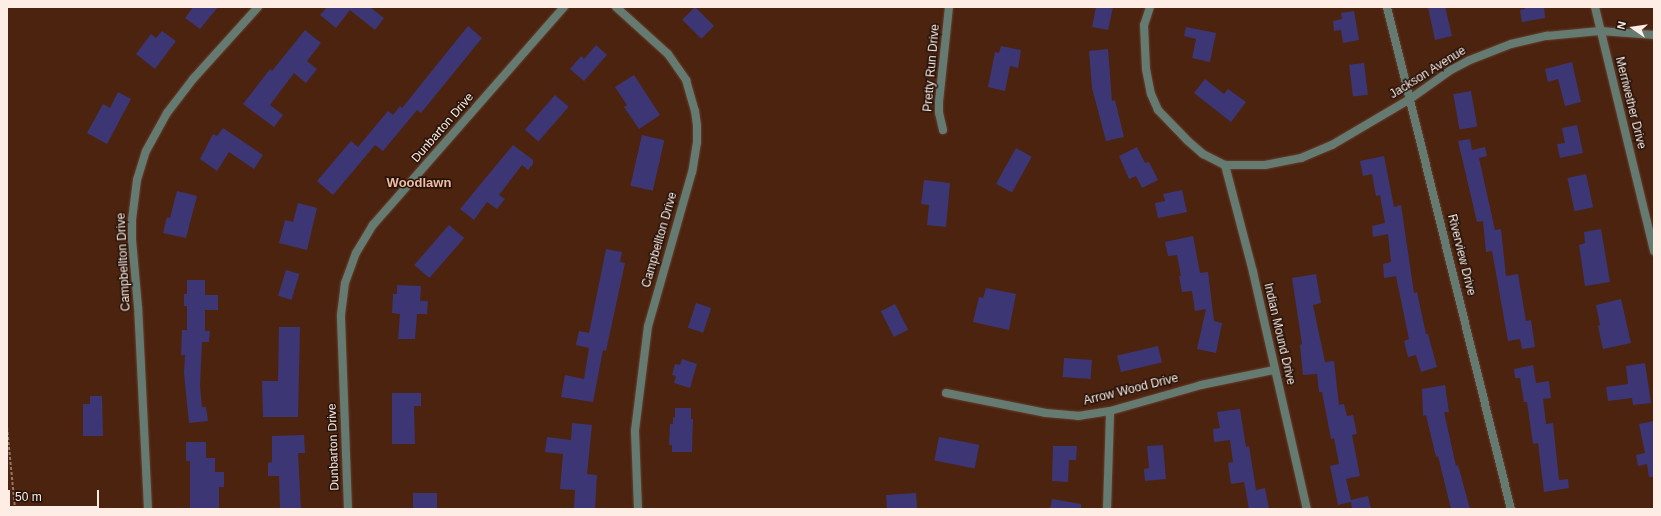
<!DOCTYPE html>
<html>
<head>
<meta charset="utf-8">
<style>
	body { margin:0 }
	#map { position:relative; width:1661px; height:516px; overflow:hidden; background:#4c230f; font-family:Arial,sans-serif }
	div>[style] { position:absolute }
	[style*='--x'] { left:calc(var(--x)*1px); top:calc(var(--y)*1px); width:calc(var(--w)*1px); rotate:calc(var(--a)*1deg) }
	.building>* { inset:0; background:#3d3674; transform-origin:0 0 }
	.path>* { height:2px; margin-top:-1px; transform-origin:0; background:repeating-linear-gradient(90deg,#947666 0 3px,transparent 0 5px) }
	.roads { filter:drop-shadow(0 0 1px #653f2d) drop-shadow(0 0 1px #653f2d) }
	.minor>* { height:8px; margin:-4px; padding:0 4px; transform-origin:4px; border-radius:4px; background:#657b71 }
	span { translate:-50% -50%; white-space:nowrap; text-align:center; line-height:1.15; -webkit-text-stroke:3px #25130a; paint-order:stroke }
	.street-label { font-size:12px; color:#fdede5 }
	.neighbourhood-label { font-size:13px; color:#f0bba4; font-weight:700 }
	.frame { position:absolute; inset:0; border:8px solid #fdede5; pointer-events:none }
	.north { position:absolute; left:1613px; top:8px; width:40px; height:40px; -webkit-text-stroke:3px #25130a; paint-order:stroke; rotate:283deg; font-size:11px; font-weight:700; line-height:16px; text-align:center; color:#fdede5 }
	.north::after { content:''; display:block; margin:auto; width:14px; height:18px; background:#fdede5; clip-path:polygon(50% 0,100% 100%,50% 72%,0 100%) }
	.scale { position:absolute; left:8px; top:490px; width:91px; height:18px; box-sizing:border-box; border:2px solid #fdede5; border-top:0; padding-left:5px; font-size:12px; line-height:14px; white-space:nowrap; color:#fdede5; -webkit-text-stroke:3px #25130a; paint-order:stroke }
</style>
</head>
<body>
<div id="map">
	<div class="building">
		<div style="clip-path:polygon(193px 7px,218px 7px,200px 29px,185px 18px)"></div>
		<div style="clip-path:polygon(327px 7px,370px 7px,384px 18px,375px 30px,350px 10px,336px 28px,320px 15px)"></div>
		<div style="left:695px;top:7px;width:27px;height:18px;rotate:45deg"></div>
		<div style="clip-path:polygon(1096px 7px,1113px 7px,1108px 30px,1092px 27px)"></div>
		<div style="clip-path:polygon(1428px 7px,1445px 7px,1452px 36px,1435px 40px)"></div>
		<div style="clip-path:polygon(1525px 7px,1544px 7px,1545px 18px,1522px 22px,1520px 10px,1525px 9px)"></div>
		<div style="clip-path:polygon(1354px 11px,1359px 40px,1343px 43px,1341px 30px,1334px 31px,1333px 21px,1342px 19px,1341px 13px)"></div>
		<div style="clip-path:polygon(468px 26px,482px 38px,421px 113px,417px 110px,383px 151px,375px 145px,333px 195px,317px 181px,351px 141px,358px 147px,388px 111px,393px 115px,400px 106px,402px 108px)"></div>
		<div style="clip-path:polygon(1186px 27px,1216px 33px,1210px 62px,1192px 58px,1196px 39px,1184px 36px)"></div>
		<div style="clip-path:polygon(305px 30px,321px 43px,307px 61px,317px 69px,306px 83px,294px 73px,270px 105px,283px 115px,274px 127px,243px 104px,270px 69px,272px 71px)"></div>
		<div style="clip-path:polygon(162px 31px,176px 41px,155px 69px,136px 54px,151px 34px,156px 38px)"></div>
		<div style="clip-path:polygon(596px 45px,607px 55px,584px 81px,570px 69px,581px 56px,584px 59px)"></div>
		<div style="clip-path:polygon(1001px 46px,1021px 50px,1018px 68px,1010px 66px,1005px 91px,988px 87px,995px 52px,999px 53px)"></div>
		<div style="clip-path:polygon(1108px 49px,1112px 101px,1115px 100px,1124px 137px,1106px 141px,1092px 88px,1089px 51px)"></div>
		<div style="clip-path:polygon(1572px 62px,1581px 102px,1565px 106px,1558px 79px,1548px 82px,1545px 69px)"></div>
		<div style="left:1364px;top:63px;width:32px;height:15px;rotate:83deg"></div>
		<div style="clip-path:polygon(634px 75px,660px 115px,639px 129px,624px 107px,627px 105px,615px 87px)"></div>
		<div style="clip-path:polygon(1205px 79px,1224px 94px,1228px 89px,1246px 102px,1231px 122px,1194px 93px)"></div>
		<div style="left:1471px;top:91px;width:36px;height:18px;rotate:80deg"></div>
		<div style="clip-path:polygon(118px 92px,131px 99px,107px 144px,87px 133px,103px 104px,110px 108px)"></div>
		<div style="left:555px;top:95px;width:18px;height:46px;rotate:41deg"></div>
		<div style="clip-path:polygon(1577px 125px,1583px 153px,1560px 158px,1557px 144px,1565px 143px,1562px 128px)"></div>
		<div style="clip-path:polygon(223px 128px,263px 155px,254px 169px,229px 152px,217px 171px,200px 159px,213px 134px,217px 136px)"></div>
		<div style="left:642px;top:135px;width:23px;height:52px;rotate:13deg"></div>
		<div style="clip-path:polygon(1470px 139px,1472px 150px,1485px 147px,1487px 156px,1479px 158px,1495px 230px,1501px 229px,1506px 276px,1518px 274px,1526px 321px,1531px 320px,1535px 347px,1522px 349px,1520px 339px,1508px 341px,1492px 251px,1486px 252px,1483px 221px,1477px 222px,1458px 141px)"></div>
		<div style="clip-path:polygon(513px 145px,533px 160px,533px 164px,528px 170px,522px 165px,499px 195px,505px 199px,497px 209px,487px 202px,474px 220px,460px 209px)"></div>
		<div style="clip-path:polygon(1137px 147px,1145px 163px,1149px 162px,1158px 180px,1142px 188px,1136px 176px,1129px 179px,1119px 156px)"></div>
		<div style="left:1016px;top:148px;width:18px;height:41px;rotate:29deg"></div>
		<div style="clip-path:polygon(1384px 156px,1394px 207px,1401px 205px,1414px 293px,1417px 292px,1426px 334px,1428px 334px,1437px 367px,1421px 372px,1416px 355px,1408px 357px,1404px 341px,1409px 339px,1396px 276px,1384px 278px,1383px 264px,1391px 262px,1388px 234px,1373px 237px,1372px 226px,1385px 223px,1380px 195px,1376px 196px,1372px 174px,1363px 176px,1360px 161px)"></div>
		<div style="left:1586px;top:174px;width:34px;height:19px;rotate:78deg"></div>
		<div style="clip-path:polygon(924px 180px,950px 183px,946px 227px,927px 225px,929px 205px,921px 204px)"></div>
		<div style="clip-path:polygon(1182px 190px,1187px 212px,1158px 218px,1155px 203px,1165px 201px,1163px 194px)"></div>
		<div style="clip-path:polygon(177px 191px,197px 196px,186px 238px,163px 233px,167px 217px,170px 218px)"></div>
		<div style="clip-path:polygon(298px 203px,317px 208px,307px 250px,279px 243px,285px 220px,293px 222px)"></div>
		<div style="left:449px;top:225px;width:20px;height:53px;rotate:41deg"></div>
		<div style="clip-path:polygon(1601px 229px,1610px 282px,1585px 286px,1579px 245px,1585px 243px,1584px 232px)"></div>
		<div style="clip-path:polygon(1193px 236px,1200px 273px,1208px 272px,1214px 321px,1222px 323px,1216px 353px,1197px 349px,1206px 309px,1195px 311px,1192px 291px,1182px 292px,1179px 276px,1181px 276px,1177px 255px,1168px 256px,1165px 242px)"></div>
		<div style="clip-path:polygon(606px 249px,622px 252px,620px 262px,625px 263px,606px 351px,603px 350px,593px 402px,561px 397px,565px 375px,584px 379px,589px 348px,576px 345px,579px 331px,589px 333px)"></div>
		<div style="left:286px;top:270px;width:14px;height:27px;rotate:17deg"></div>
		<div style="clip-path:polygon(1316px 274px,1321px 303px,1313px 305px,1325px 362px,1334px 361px,1339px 405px,1344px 404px,1347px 416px,1353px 415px,1357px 434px,1352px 435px,1360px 476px,1346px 479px,1351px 500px,1368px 496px,1371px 509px,1352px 509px,1351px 502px,1338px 505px,1330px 466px,1339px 464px,1334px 438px,1331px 439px,1322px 392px,1319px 392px,1317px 374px,1303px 375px,1300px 345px,1302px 344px,1292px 278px)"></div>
		<div style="clip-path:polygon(187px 280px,205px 280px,205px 295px,218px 295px,218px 310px,205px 310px,205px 331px,210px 331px,209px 342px,202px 342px,200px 386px,202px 407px,206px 407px,208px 421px,189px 423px,184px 373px,185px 355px,181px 355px,182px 330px,187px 330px,187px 306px,184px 306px,184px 294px,187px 294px)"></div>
		<div style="clip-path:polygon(397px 285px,421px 286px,420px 301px,428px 301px,427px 314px,417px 314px,415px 339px,398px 339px,400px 314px,392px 313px,393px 294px,397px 294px)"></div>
		<div style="clip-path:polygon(986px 288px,1016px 294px,1009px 330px,973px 322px,979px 297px,983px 298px)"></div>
		<div style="clip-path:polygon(1621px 299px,1631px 343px,1603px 349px,1598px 326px,1600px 325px,1596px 305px)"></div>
		<div style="left:696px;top:303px;width:16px;height:26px;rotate:18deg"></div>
		<div style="left:895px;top:304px;width:29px;height:16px;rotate:63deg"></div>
		<div style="clip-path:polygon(279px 327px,300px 327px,298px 417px,263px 417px,262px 381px,278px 381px)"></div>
		<div style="left:1158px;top:346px;width:17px;height:42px;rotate:77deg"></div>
		<div style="left:1064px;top:358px;width:28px;height:19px;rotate:4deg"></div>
		<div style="clip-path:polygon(682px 359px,697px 364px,690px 388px,674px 383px,676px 376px,672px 375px,675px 364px,680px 365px)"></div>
		<div style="clip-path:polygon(1645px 363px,1651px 403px,1633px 405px,1632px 398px,1608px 401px,1606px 387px,1628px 384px,1626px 366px)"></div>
		<div style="clip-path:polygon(1533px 365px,1536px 383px,1549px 381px,1551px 398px,1543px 399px,1546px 424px,1553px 423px,1559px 480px,1568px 479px,1569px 488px,1544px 492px,1538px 443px,1533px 444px,1527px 402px,1524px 402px,1520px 378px,1515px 378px,1514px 369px)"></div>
		<div style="clip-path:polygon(1445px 385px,1449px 412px,1444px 412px,1456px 466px,1458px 465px,1470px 509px,1451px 509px,1438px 456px,1436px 457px,1426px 415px,1423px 416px,1422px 389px)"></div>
		<div style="clip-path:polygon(392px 393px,421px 393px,421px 406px,414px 406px,415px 444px,392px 444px)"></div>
		<div style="clip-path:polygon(90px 396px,102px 396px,103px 436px,83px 436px,83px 404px,90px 404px)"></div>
		<div style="clip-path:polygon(675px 408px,691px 408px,691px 419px,693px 419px,692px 452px,672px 452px,672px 445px,669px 445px,670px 424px,673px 424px,673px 417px,675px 418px)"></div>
		<div style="clip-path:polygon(1240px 409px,1246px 447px,1249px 446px,1256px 490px,1265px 488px,1269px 509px,1249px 509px,1244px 482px,1231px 484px,1228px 463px,1233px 462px,1230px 440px,1214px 442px,1213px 429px,1220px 428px,1217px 412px)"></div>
		<div style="clip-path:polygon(1654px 421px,1654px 477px,1649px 477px,1647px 464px,1638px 466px,1636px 455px,1645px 453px,1639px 424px)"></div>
		<div style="clip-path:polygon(572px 423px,592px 425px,587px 474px,597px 475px,595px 509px,574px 509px,575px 490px,560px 489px,563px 454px,545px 452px,547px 437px,571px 440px)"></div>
		<div style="clip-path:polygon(304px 435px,305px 453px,298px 453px,301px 509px,280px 509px,279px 476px,268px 476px,268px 463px,272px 462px,272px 436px)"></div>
		<div style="left:939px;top:437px;width:41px;height:24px;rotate:11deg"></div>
		<div style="clip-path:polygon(186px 442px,206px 442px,206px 458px,215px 458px,215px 472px,224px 472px,224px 487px,219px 487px,219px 509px,190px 509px,190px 461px,186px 461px)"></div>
		<div style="clip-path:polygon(1163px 445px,1166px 479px,1145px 481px,1144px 469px,1149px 468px,1147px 446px)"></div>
		<div style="clip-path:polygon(1053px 446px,1077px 446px,1076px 460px,1069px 460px,1068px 482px,1052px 481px)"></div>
		<div style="left:413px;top:493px;width:24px;height:16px"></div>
		<div style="left:916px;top:493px;width:16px;height:30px;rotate:86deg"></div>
		<div style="clip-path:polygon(1052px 499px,1081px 504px,1081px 509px,1050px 509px)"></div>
	</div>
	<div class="path">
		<div style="--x:7;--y:427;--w:82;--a:84.4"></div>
	</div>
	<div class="roads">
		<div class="minor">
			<div style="--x:616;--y:7;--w:70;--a:42.1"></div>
			<div style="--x:668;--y:54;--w:32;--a:55"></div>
			<div style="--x:686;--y:80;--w:32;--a:74"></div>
			<div style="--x:695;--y:111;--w:15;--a:82"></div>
			<div style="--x:697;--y:126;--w:16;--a:90"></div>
			<div style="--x:697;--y:142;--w:30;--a:99"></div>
			<div style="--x:692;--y:172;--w:160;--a:105.9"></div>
			<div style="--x:648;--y:326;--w:106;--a:97.1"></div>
			<div style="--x:635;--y:431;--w:78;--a:87.8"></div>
			<div style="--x:1150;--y:7;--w:19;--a:108"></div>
			<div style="--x:1144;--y:25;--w:44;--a:87.4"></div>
			<div style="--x:1146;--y:69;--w:25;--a:79"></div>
			<div style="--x:1151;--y:94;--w:17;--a:66"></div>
			<div style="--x:1158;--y:110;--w:43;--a:45.9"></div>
			<div style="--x:1188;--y:141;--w:20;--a:41"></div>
			<div style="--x:1203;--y:154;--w:25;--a:27"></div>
			<div style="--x:1225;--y:165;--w:40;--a:0"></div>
			<div style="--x:1265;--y:165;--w:37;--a:-11"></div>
			<div style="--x:1301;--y:158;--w:34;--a:-23"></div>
			<div style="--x:1332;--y:145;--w:91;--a:-30.5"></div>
			<div style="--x:1410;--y:99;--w:50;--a:-35.3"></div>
			<div style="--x:1451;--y:70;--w:21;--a:-28"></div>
			<div style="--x:1470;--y:60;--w:44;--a:-21.3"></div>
			<div style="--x:1511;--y:44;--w:37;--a:-13"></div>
			<div style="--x:1547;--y:36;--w:53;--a:-5.4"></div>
			<div style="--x:1600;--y:31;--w:54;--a:4.2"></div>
			<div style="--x:1387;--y:7;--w:517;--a:76.13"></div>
			<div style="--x:1595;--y:7;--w:251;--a:76.4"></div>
			<div style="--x:943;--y:130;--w:17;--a:-103"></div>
			<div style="--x:939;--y:113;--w:11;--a:-90"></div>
			<div style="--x:939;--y:102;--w:96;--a:-84"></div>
			<div style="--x:1225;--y:165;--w:111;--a:75.3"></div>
			<div style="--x:1253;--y:272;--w:243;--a:77.2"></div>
			<div style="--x:946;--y:393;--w:102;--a:11.3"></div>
			<div style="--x:1046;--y:413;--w:32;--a:5"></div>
			<div style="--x:1078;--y:416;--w:32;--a:-9"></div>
			<div style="--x:1110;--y:411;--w:95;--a:-15.9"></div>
			<div style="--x:1201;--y:385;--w:75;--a:-11.6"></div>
			<div style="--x:148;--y:509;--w:202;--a:-92.8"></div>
			<div style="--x:138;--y:307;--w:67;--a:-95.1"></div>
			<div style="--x:132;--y:240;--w:20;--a:-90"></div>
			<div style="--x:132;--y:220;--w:40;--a:-82.9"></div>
			<div style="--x:137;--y:180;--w:30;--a:-73"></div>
			<div style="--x:146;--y:151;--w:43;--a:-61.1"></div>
			<div style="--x:167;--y:113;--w:43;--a:-52.6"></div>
			<div style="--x:193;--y:79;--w:97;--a:-47.9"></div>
			<div style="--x:348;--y:509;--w:194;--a:-92.1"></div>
			<div style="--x:341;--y:315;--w:32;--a:-83"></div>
			<div style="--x:345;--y:283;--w:32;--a:-70"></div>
			<div style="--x:356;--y:253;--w:33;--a:-59"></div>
			<div style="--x:373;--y:225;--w:290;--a:-48.8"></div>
			<div style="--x:1107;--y:509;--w:98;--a:-88.2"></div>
		</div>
	</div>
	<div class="street-label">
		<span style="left:932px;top:68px;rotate:-85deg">Pretty Run Drive</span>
		<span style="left:1428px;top:73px;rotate:-32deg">Jackson Avenue</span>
		<span style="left:1630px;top:103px;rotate:76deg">Merriwether Drive</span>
		<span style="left:443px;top:128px;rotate:-49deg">Dunbarton Drive</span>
		<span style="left:660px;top:240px;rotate:-74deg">Campbellton Drive</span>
		<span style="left:1461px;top:255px;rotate:76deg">Riverview Drive</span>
		<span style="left:124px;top:262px;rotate:-93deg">Campbellton Drive</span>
		<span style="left:1279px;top:334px;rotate:77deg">Indian Mound Drive</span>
		<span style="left:1131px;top:390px;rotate:-14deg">Arrow Wood Drive</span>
		<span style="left:334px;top:447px;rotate:-92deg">Dunbarton Drive</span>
	</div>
	<div class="neighbourhood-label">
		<span style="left:419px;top:183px">Woodlawn</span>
	</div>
	<div class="frame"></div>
	<div class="north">N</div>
	<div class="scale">50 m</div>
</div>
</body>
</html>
